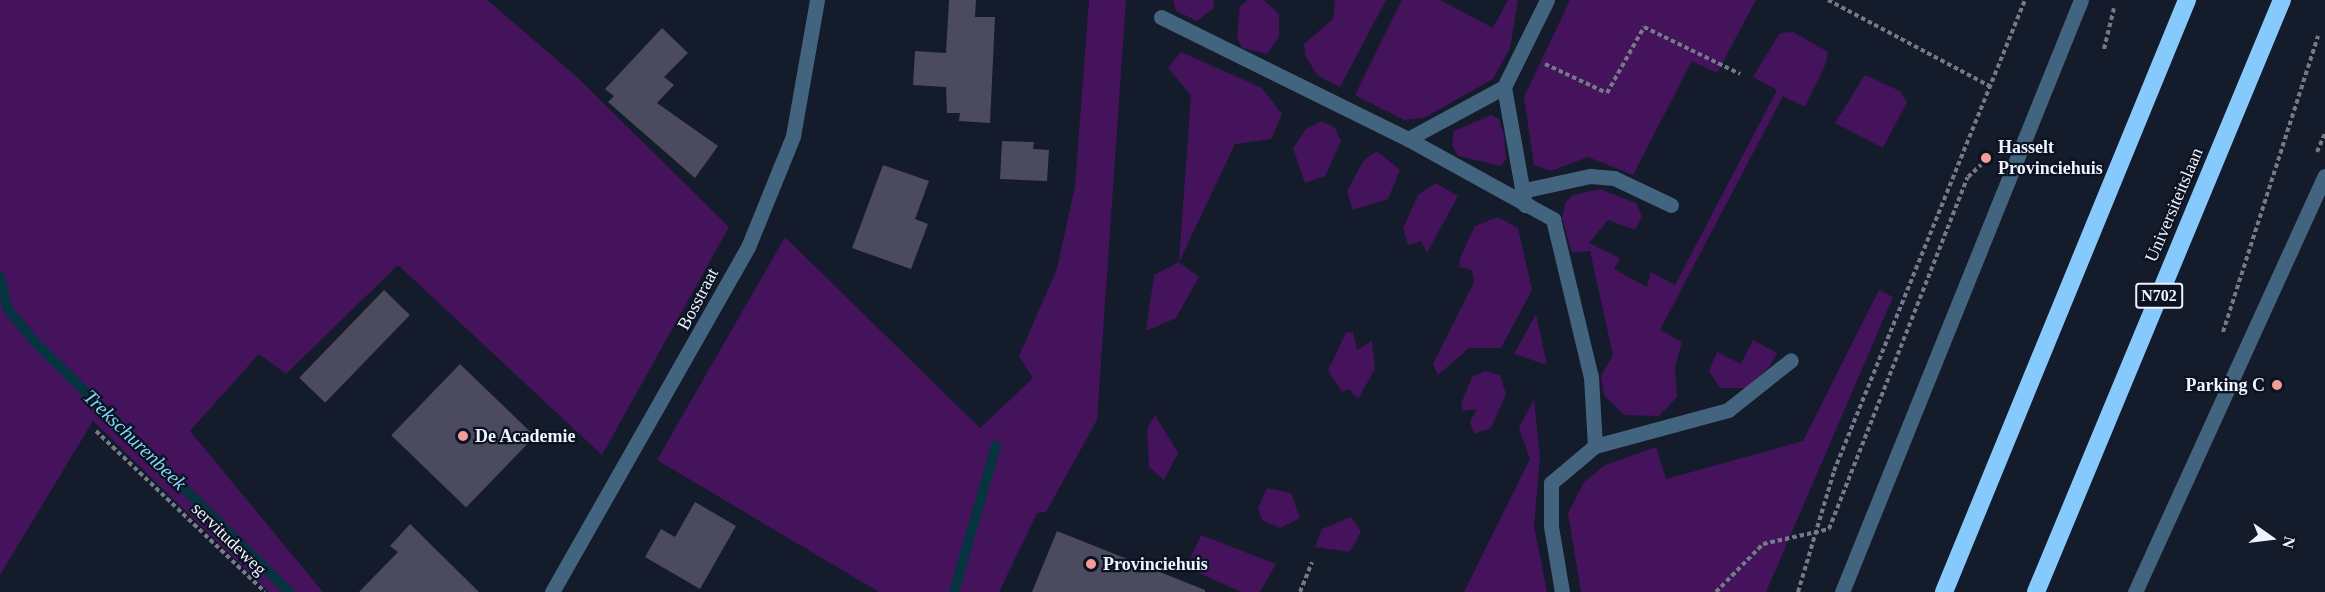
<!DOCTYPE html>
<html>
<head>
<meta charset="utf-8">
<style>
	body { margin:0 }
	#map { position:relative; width:2325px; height:592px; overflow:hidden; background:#141b2a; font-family:Georgia,serif }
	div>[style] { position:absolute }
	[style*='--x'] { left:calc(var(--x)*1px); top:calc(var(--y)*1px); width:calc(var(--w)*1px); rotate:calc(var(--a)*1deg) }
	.green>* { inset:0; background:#44135c }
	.stream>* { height:10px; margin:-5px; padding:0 5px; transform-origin:5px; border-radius:5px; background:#05333f }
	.building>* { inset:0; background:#4c4a5e; transform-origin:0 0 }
	.path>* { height:4px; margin-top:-2px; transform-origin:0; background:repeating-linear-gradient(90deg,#747a87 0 4.5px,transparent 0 7.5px) }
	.lane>* { height:15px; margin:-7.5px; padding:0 7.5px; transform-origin:7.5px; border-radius:7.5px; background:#42647e }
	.street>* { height:15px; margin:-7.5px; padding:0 7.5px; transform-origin:7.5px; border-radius:7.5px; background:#42647e }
	.highway>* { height:18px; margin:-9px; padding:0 9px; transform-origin:9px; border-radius:9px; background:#85c9fd }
	.dots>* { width:16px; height:16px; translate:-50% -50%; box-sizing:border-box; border:3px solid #0b1221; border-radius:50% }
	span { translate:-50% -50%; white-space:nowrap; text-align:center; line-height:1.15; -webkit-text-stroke:4.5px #0b1221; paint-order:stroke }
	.shield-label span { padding:2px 4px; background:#0b1221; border:2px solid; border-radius:4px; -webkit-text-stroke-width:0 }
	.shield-label { font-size:16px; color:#eef3fe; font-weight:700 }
	.poi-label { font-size:18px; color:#eef3fe; font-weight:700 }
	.left { translate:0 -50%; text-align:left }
	.right { translate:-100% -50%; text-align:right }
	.street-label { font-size:18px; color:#eef3fe }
	.water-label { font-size:20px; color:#7ed7f3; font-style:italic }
	.north { position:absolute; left:2241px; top:508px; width:60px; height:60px; -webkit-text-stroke:4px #0b1221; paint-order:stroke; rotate:104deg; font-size:16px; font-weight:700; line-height:24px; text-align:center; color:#eef3fe }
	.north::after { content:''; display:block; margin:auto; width:21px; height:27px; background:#eef3fe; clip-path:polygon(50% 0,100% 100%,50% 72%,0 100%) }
</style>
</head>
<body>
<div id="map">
	<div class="green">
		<div style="clip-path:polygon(0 0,487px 0,578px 78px,729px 227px,602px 455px,398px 265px,286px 374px,259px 354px,190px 431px,323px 592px,269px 592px,93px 421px,0 575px)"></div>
		<div style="clip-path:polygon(1089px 0,1126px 0,1097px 420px,1046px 512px,1037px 513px,999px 592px,879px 592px,657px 460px,785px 237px,980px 428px,1033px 378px,1019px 356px,1057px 269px,1075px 186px)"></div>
		<div style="clip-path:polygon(1173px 0,1214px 0,1213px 9px,1197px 21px,1176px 11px)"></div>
		<div style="clip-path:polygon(1248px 0,1264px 0,1279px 14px,1279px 37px,1267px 54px,1242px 48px,1237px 37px,1240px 6px)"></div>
		<div style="clip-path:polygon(1335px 0,1386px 0,1340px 87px,1317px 75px,1305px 55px,1304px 44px,1333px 19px)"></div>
		<div style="clip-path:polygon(1402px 0,1440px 0,1493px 28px,1508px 0,1518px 0,1510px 48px,1493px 79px,1424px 118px,1404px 120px,1355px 95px)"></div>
		<div style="clip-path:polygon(1570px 0,1756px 0,1717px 73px,1692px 61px,1633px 175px,1588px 157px,1551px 171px,1534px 165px,1524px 97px)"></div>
		<div style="clip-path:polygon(1793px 32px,1828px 52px,1826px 63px,1805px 107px,1783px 96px,1660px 330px,1682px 342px,1675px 367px,1677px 397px,1659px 416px,1624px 415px,1604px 395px,1601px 376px,1613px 355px,1590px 251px,1572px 253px,1562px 218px,1565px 203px,1573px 195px,1600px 189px,1636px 203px,1642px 217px,1635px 230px,1608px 220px,1589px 243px,1620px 258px,1614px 269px,1647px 287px,1651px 272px,1675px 285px,1777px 90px,1753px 77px,1780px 33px)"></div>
		<div style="clip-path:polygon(1181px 52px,1262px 88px,1282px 114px,1271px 139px,1235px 144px,1179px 262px,1199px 277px,1176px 318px,1146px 331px,1154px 275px,1179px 262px,1191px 95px,1168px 68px)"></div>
		<div style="clip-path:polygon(1865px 75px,1900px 91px,1907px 102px,1883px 148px,1835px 123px)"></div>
		<div style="clip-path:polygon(1491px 115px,1499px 119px,1504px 136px,1506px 159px,1501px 166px,1458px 156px,1452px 145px,1454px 131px)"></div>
		<div style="clip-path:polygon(1322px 121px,1335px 128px,1341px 141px,1325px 176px,1305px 183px,1293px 148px,1306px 129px)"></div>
		<div style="clip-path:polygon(1377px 151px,1400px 170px,1388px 199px,1353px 210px,1347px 191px,1364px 160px)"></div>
		<div style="clip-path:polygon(1436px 183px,1458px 196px,1427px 253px,1421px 241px,1408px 245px,1403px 228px,1418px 195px)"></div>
		<div style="clip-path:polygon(1498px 217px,1518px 228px,1532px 290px,1501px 348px,1469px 348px,1438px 375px,1433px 364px,1474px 282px,1472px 270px,1459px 267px,1460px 258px,1475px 226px)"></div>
		<div style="clip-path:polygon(1879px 290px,1893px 297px,1766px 592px,1581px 592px,1568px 513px,1584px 482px,1605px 465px,1656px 447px,1666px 479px,1803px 441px)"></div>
		<div style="clip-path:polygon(1536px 314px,1547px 365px,1514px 354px)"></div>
		<div style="clip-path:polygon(1353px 332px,1357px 350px,1372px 341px,1375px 369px,1358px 399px,1349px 389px,1342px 392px,1328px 370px,1346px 333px)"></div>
		<div style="clip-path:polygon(1753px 340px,1777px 353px,1770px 366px,1746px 388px,1720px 388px,1709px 371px,1717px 352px,1741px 364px)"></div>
		<div style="clip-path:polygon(1485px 371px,1500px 375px,1506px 394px,1491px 428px,1474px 434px,1470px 422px,1477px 409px,1463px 411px,1461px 404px,1472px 377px)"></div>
		<div style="clip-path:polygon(1534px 399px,1540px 458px,1534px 526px,1547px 592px,1464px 592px,1530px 459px,1519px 428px)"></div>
		<div style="clip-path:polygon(1155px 415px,1178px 453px,1164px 480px,1149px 467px,1147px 429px)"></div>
		<div style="clip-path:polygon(1267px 488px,1291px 493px,1300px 518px,1280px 528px,1262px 520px,1258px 508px)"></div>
		<div style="clip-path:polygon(1351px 517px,1361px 532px,1350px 552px,1315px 547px,1322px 529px)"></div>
		<div style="clip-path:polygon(1201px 535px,1276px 564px,1260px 592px,1241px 592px,1186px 567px)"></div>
	</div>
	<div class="stream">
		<div style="--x:0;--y:277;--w:32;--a:77"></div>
		<div style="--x:7;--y:308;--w:44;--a:50.5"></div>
		<div style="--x:35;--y:342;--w:356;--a:44.5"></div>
		<div style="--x:954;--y:592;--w:152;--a:-74"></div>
	</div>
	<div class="building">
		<div style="clip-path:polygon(949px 0,976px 0,975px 17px,995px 17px,990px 123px,959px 121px,960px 113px,947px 113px,946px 87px,913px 85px,915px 51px,946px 53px)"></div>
		<div style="clip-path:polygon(662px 28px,688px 53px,664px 77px,674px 85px,657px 103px,718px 146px,695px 178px,608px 102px,614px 96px,605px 89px)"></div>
		<div style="clip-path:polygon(1002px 141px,1034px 142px,1033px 149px,1049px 150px,1047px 181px,1000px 179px)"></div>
		<div style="clip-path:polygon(883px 165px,929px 181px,915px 219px,928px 224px,911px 269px,852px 248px)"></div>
		<div style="left:384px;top:290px;width:36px;height:122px;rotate:44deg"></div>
		<div style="left:460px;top:364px;width:104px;height:99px;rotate:44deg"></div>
		<div style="clip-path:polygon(695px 502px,736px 526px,700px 589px,645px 557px,661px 529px,675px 537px)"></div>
		<div style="clip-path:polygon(410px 524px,479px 592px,359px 592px,398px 552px,390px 546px)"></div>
		<div style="clip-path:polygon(1057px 531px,1205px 590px,1205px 592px,1032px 592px)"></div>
	</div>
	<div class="path">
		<div style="--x:1828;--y:0;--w:183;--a:28"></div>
		<div style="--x:2104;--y:49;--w:42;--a:-76.3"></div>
		<div style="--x:1545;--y:64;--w:68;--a:25.1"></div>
		<div style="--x:1607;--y:93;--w:76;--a:-60.7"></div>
		<div style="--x:1644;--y:27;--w:107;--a:26.1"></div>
		<div style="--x:2317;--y:152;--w:21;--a:-67"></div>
		<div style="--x:2223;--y:332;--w:311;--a:-72.2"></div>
		<div style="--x:96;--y:431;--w:233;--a:43.6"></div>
		<div style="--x:1300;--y:592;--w:32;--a:-68"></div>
		<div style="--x:1716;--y:592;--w:67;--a:-45.6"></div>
		<div style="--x:1763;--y:544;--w:68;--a:-12.8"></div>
		<div style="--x:1829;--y:529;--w:378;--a:-68.5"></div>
		<div style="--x:1968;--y:177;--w:18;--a:-43"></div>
		<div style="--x:1798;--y:592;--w:126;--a:-73.4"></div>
		<div style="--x:1834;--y:471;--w:508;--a:-67.93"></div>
	</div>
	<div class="lane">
		<div style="--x:1161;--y:17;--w:275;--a:26.3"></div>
		<div style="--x:1408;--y:139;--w:166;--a:28.9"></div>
		<div style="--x:1553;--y:219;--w:163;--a:76.5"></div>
		<div style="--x:1591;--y:377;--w:69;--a:86.7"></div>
		<div style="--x:1504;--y:87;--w:97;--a:-63.7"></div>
		<div style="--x:1408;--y:139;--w:109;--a:-28.4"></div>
		<div style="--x:1504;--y:87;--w:120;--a:79.9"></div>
		<div style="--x:1521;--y:191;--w:71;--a:-12.3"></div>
		<div style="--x:1590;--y:176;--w:24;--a:5"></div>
		<div style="--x:1614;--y:178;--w:63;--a:25.3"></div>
		<div style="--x:1562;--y:592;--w:67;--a:-99.5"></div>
		<div style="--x:1551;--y:526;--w:43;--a:-90"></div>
		<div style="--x:1551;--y:483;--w:57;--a:-40.1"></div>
		<div style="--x:1595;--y:446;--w:138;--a:-15.1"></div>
		<div style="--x:1728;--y:410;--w:80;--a:-38.4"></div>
		<div style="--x:1842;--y:592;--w:638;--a:-68.02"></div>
		<div style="--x:2135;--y:592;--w:457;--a:-65.5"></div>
	</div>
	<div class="street">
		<div style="--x:552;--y:592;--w:397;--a:-60.4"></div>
		<div style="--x:748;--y:247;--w:120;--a:-67.9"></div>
		<div style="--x:793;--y:136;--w:138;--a:-80"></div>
	</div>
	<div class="highway">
		<div style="--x:1944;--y:592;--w:640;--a:-67.68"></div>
		<div style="--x:2036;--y:592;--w:641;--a:-67.44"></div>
	</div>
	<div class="dots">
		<div style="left:1986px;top:158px;background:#f59b9a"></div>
		<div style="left:2277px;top:385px;background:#f59b9a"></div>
		<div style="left:463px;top:436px;background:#f59b9a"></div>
		<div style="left:1091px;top:564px;background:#f59b9a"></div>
	</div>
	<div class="shield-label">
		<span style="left:2159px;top:296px">N702</span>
	</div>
	<div class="poi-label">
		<span class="left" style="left:1998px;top:158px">Hasselt<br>Provinciehuis</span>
		<span class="right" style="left:2265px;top:385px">Parking C</span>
		<span class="left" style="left:475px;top:436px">De Academie</span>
		<span class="left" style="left:1103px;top:564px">Provinciehuis</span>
	</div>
	<div class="street-label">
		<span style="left:2174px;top:205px;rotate:-67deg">Universiteitslaan</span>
		<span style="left:698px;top:299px;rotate:-62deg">Bosstraat</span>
		<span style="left:229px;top:539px;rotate:44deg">servitudeweg</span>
	</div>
	<div class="water-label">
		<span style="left:135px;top:440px;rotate:44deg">Trekschurenbeek</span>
	</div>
	<div class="north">N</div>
</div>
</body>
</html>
